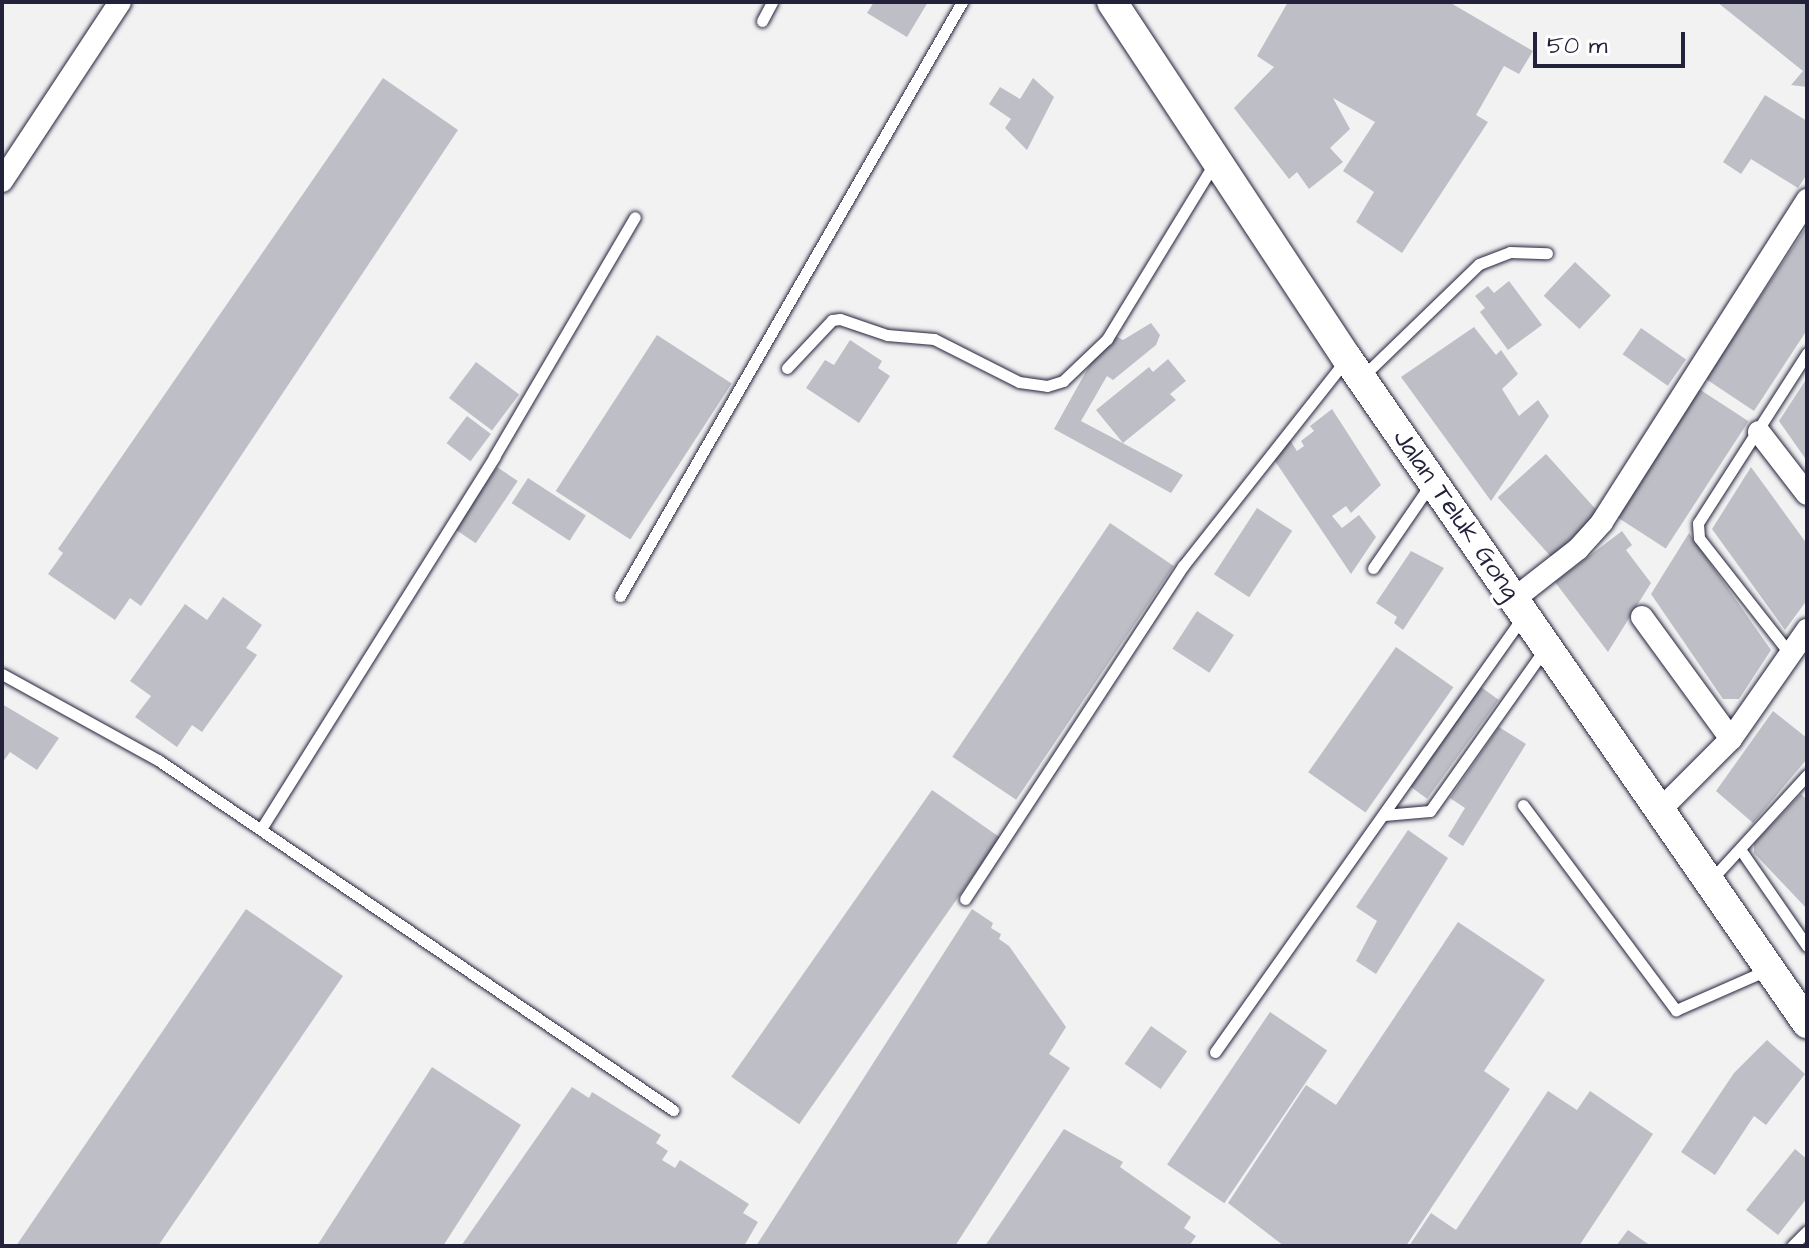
<!DOCTYPE html>
<html>
<head>
<meta charset="utf-8">
<style>
	body { margin:0 }
	#map { position:relative; width:1809px; height:1248px; overflow:hidden; background:#f2f2f3; font-family:"Architects Daughter",sans-serif }
	div>[style] { position:absolute }
	[style*='--x'] { left:calc(var(--x)*1px); top:calc(var(--y)*1px); width:calc(var(--w)*1px); rotate:calc(var(--a)*1deg) }
	.building>* { inset:0; background:#bebec6; transform-origin:0 0 }
	.roads { filter:drop-shadow(0 0 2px #22223b) drop-shadow(0 0 2px #22223b) }
	.lane>* { height:11px; margin:-5.5px; padding:0 5.5px; transform-origin:5.5px; border-radius:5.5px; background:#fff }
	.street>* { height:22px; margin:-11px; padding:0 11px; transform-origin:11px; border-radius:11px; background:#fff }
	.secondary>* { height:30px; margin:-15px; padding:0 15px; transform-origin:15px; border-radius:15px; background:#fff }
	span { translate:-50% -50%; white-space:nowrap; text-align:center; line-height:1.15; -webkit-text-stroke:7px #fff; paint-order:stroke }
	.street-label { font-size:26px; color:#22223b }
	.frame { position:absolute; inset:0; border:4px solid #22223b; pointer-events:none }
	.scale { position:absolute; left:1533px; top:32px; width:152px; height:36px; box-sizing:border-box; border:4px solid #22223b; border-top:0; padding-left:10px; font-size:24px; line-height:28px; white-space:nowrap; color:#22223b; -webkit-text-stroke:6px #fff; paint-order:stroke }
</style>
</head>
<body>
<div id="map">
	<div class="building">
		<div style="clip-path:polygon(874px 2px,928px 2px,907px 37px,867px 13px)"></div>
		<div style="clip-path:polygon(1288px 2px,1449px 2px,1533px 51px,1519px 74px,1504px 66px,1476px 115px,1488px 122px,1402px 253px,1356px 222px,1374px 192px,1343px 171px,1375px 122px,1333px 98px,1350px 129px,1330px 148px,1343px 162px,1309px 189px,1297px 172px,1289px 179px,1234px 108px,1274px 67px,1257px 56px)"></div>
		<div style="clip-path:polygon(1717px 2px,1807px 2px,1807px 87px,1791px 85px,1803px 71px)"></div>
		<div style="clip-path:polygon(383px 78px,458px 130px,141px 606px,130px 598px,115px 620px,48px 574px,63px 553px,58px 549px)"></div>
		<div style="clip-path:polygon(1033px 78px,1054px 97px,1027px 150px,1005px 128px,1011px 119px,989px 104px,1000px 87px,1020px 99px)"></div>
		<div style="clip-path:polygon(1765px 95px,1807px 121px,1807px 174px,1798px 188px,1751px 159px,1741px 174px,1723px 162px)"></div>
		<div style="clip-path:polygon(1807px 226px,1807px 330px,1754px 411px,1706px 379px)"></div>
		<div style="left:1575px;top:262px;width:49px;height:46px;rotate:43deg"></div>
		<div style="clip-path:polygon(1509px 281px,1542px 325px,1508px 350px,1480px 312px,1485px 308px,1475px 296px,1488px 286px,1494px 293px)"></div>
		<div style="clip-path:polygon(1151px 323px,1160px 335px,1156px 345px,1113px 380px,1107px 376px,1081px 421px,1183px 475px,1171px 493px,1054px 429px,1108px 332px,1123px 340px)"></div>
		<div style="clip-path:polygon(1474px 327px,1496px 355px,1501px 350px,1518px 374px,1502px 389px,1519px 416px,1538px 400px,1549px 416px,1491px 501px,1401px 377px)"></div>
		<div style="left:1641px;top:328px;width:55px;height:32px;rotate:35deg"></div>
		<div style="left:657px;top:335px;width:89px;height:186px;rotate:33deg"></div>
		<div style="clip-path:polygon(850px 340px,882px 361px,878px 368px,890px 376px,859px 423px,806px 388px,825px 360px,834px 365px)"></div>
		<div style="clip-path:polygon(1168px 359px,1186px 381px,1170px 394px,1176px 400px,1123px 443px,1096px 410px,1149px 367px,1153px 372px)"></div>
		<div style="left:476px;top:362px;width:54px;height:45px;rotate:37deg"></div>
		<div style="clip-path:polygon(1807px 378px,1807px 461px,1779px 421px)"></div>
		<div style="left:1699px;top:389px;width:59px;height:152px;rotate:33deg"></div>
		<div style="clip-path:polygon(1332px 409px,1381px 485px,1351px 513px,1346px 506px,1332px 516px,1342px 528px,1359px 515px,1376px 537px,1351px 574px,1273px 458px,1288px 437px,1297px 451px,1304px 446px,1301px 441px,1314px 431px,1310px 426px)"></div>
		<div style="left:467px;top:416px;width:30px;height:34px;rotate:37deg"></div>
		<div style="left:1546px;top:454px;width:80px;height:65px;rotate:48deg"></div>
		<div style="left:497px;top:467px;width:25px;height:75px;rotate:34deg"></div>
		<div style="clip-path:polygon(1751px 467px,1807px 544px,1807px 600px,1785px 630px,1712px 529px)"></div>
		<div style="left:528px;top:478px;width:69px;height:30px;rotate:33deg"></div>
		<div style="left:1257px;top:508px;width:42px;height:79px;rotate:33deg"></div>
		<div style="left:1110px;top:523px;width:77px;height:282px;rotate:34deg"></div>
		<div style="clip-path:polygon(1622px 531px,1632px 545px,1626px 550px,1651px 583px,1608px 652px,1555px 582px)"></div>
		<div style="clip-path:polygon(1689px 533px,1771px 650px,1739px 699px,1723px 699px,1651px 594px)"></div>
		<div style="clip-path:polygon(1411px 551px,1444px 568px,1403px 630px,1394px 623px,1397px 617px,1376px 603px)"></div>
		<div style="clip-path:polygon(223px 597px,262px 625px,246px 648px,257px 655px,202px 732px,192px 725px,177px 747px,135px 717px,151px 696px,130px 681px,185px 604px,207px 620px)"></div>
		<div style="left:1197px;top:611px;width:44px;height:45px;rotate:33deg"></div>
		<div style="left:1396px;top:647px;width:70px;height:153px;rotate:35deg"></div>
		<div style="left:1481px;top:687px;width:22px;height:122px;rotate:36deg"></div>
		<div style="clip-path:polygon(2px 704px,59px 738px,37px 770px,10px 752px,2px 763px)"></div>
		<div style="clip-path:polygon(1773px 711px,1807px 738px,1807px 759px,1753px 823px,1716px 791px)"></div>
		<div style="clip-path:polygon(1499px 727px,1526px 744px,1463px 846px,1448px 836px,1465px 808px,1450px 798px)"></div>
		<div style="left:932px;top:790px;width:83px;height:350px;rotate:35deg"></div>
		<div style="clip-path:polygon(1801px 794px,1807px 800px,1807px 909px,1754px 853px,1754px 843px)"></div>
		<div style="clip-path:polygon(1408px 830px,1448px 858px,1376px 974px,1356px 961px,1377px 921px,1356px 907px)"></div>
		<div style="clip-path:polygon(246px 909px,343px 976px,158px 1246px,16px 1246px)"></div>
		<div style="clip-path:polygon(972px 909px,993px 923px,991px 928px,1001px 934px,999px 939px,1009px 946px,1066px 1027px,1049px 1054px,1070px 1068px,955px 1246px,756px 1246px)"></div>
		<div style="clip-path:polygon(1458px 922px,1545px 980px,1484px 1071px,1510px 1089px,1406px 1246px,1284px 1246px,1228px 1203px,1306px 1085px,1336px 1105px)"></div>
		<div style="left:1270px;top:1012px;width:69px;height:184px;rotate:34deg"></div>
		<div style="left:1151px;top:1026px;width:44px;height:46px;rotate:35deg"></div>
		<div style="clip-path:polygon(1767px 1040px,1805px 1074px,1766px 1125px,1754px 1116px,1715px 1175px,1681px 1152px,1734px 1073px)"></div>
		<div style="clip-path:polygon(432px 1067px,521px 1125px,443px 1246px,317px 1246px)"></div>
		<div style="clip-path:polygon(572px 1087px,589px 1098px,592px 1092px,661px 1135px,656px 1143px,668px 1151px,662px 1160px,675px 1168px,680px 1160px,749px 1204px,743px 1213px,758px 1222px,744px 1246px,461px 1246px)"></div>
		<div style="clip-path:polygon(1548px 1091px,1577px 1110px,1590px 1091px,1653px 1134px,1579px 1246px,1409px 1246px,1431px 1213px,1456px 1230px)"></div>
		<div style="clip-path:polygon(1064px 1129px,1123px 1162px,1120px 1167px,1191px 1217px,1184px 1228px,1196px 1236px,1189px 1246px,985px 1246px)"></div>
		<div style="clip-path:polygon(1795px 1149px,1807px 1159px,1807px 1198px,1778px 1235px,1746px 1210px)"></div>
		<div style="clip-path:polygon(1628px 1230px,1651px 1246px,1616px 1246px)"></div>
	</div>
	<div class="roads">
		<div class="lane">
			<div style="--x:762;--y:21;--w:21;--a:-62"></div>
			<div style="--x:787;--y:368;--w:66;--a:-46.8"></div>
			<div style="--x:832;--y:320;--w:8;--a:-7"></div>
			<div style="--x:840;--y:319;--w:50;--a:18.8"></div>
			<div style="--x:887;--y:335;--w:47;--a:4.9"></div>
			<div style="--x:934;--y:339;--w:95;--a:26.8"></div>
			<div style="--x:1019;--y:382;--w:28;--a:8"></div>
			<div style="--x:1047;--y:386;--w:17;--a:-17"></div>
			<div style="--x:1063;--y:381;--w:61;--a:-43.7"></div>
			<div style="--x:1107;--y:339;--w:205;--a:-58.6"></div>
			<div style="--x:1361;--y:378;--w:164;--a:-44"></div>
			<div style="--x:1479;--y:264;--w:33;--a:-21"></div>
			<div style="--x:1510;--y:252;--w:37;--a:2"></div>
			<div style="--x:1373;--y:568;--w:101;--a:-55.5"></div>
			<div style="--x:620;--y:596;--w:685;--a:-60.07"></div>
			<div style="--x:1790;--y:654;--w:147;--a:-128.1"></div>
			<div style="--x:1699;--y:538;--w:15;--a:-94"></div>
			<div style="--x:1698;--y:523;--w:202;--a:-57.3"></div>
			<div style="--x:2;--y:674;--w:178;--a:28.9"></div>
			<div style="--x:158;--y:760;--w:623;--a:34.2"></div>
			<div style="--x:1523;--y:805;--w:256;--a:53.3"></div>
			<div style="--x:1676;--y:1010;--w:99;--a:-23.7"></div>
			<div style="--x:1384;--y:815;--w:46;--a:-5"></div>
			<div style="--x:1430;--y:811;--w:197;--a:-54.7"></div>
			<div style="--x:261;--y:829;--w:439;--a:-57.9"></div>
			<div style="--x:494;--y:457;--w:278;--a:-59.6"></div>
			<div style="--x:1740;--y:849;--w:118;--a:55.4"></div>
			<div style="--x:1710;--y:881;--w:144;--a:-47.5"></div>
			<div style="--x:965;--y:899;--w:398;--a:-56.8"></div>
			<div style="--x:1183;--y:566;--w:265;--a:-51.7"></div>
			<div style="--x:1215;--y:1052;--w:532;--a:-54.73"></div>
			<div style="--x:1792;--y:1246;--w:21;--a:-45"></div>
		</div>
		<div class="street">
			<div style="--x:2;--y:181;--w:214;--a:-56.6"></div>
			<div style="--x:1759;--y:432;--w:78;--a:52.3"></div>
			<div style="--x:1514;--y:599;--w:81;--a:-38"></div>
			<div style="--x:1578;--y:549;--w:36;--a:-48"></div>
			<div style="--x:1602;--y:522;--w:382;--a:-57.5"></div>
			<div style="--x:1642;--y:617;--w:151;--a:53.9"></div>
			<div style="--x:1660;--y:810;--w:100;--a:-45"></div>
			<div style="--x:1731;--y:739;--w:133;--a:-55.1"></div>
		</div>
		<div class="secondary">
			<div style="--x:1112;--y:2;--w:427;--a:56.6"></div>
			<div style="--x:1347;--y:358;--w:809;--a:55.33"></div>
		</div>
	</div>
	<div class="street-label">
		<span style="left:1456px;top:515px;rotate:55deg">Jalan Teluk Gong</span>
	</div>
	<div class="frame"></div>
	<div class="scale">50 m</div>
</div>
</body>
</html>
